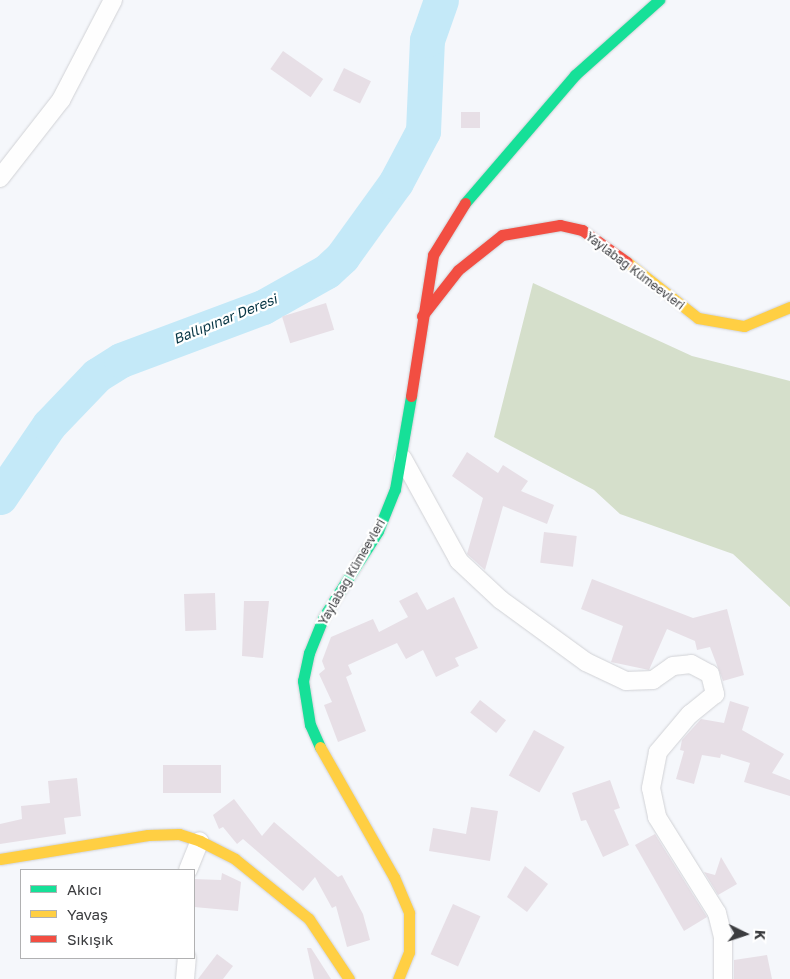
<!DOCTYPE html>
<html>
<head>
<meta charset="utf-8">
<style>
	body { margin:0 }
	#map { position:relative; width:790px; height:979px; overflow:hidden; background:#f5f7fb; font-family:"Golos Text",sans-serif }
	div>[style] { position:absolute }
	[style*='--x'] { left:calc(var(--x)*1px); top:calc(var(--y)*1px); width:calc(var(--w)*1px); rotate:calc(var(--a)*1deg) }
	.green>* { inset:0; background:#d5dfcb }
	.river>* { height:35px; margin:-17.5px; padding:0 17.5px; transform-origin:17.5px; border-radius:17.5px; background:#c4e9f8 }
	.building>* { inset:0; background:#e7dfe6; transform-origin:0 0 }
	.roads { filter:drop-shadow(0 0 1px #d1d2d6) drop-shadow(0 0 1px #d1d2d6) }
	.street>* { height:18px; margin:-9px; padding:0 9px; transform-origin:9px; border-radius:9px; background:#fefefe }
	.fast>* { height:11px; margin:-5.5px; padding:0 5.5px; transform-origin:5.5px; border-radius:5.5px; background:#16e098 }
	.slow>* { height:11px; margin:-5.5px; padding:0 5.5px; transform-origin:5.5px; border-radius:5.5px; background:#ffcf43 }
	.jam>* { height:11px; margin:-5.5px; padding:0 5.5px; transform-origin:5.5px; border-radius:5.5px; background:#f24e42 }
	span { translate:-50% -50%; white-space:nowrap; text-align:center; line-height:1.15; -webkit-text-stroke:4.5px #fff; paint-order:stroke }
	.street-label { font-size:12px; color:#3b3c3f }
	.water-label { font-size:14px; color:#053443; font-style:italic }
	.legend { position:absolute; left:20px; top:869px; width:175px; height:90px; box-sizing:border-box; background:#fff; border:1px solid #b1b1b2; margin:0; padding:6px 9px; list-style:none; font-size:15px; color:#3b3c3f }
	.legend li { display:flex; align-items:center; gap:10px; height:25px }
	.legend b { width:25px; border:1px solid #b1b1b2 }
	.north { position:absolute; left:720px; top:909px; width:50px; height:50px; -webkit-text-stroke:4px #fff; paint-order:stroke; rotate:94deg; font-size:14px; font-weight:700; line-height:20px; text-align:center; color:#3b3c3f }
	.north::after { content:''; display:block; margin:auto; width:18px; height:22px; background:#3b3c3f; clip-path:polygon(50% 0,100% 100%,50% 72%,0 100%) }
</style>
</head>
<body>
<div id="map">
	<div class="green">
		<div style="clip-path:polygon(533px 283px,692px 356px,790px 381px,790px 607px,733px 554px,620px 514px,594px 490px,494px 437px)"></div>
	</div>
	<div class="river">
		<div style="--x:0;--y:497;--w:87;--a:-55.8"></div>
		<div style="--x:49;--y:425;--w:69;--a:-46.2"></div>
		<div style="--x:97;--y:375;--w:28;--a:-32"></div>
		<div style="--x:121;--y:360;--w:152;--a:-20.5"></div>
		<div style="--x:263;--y:307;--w:73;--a:-29.4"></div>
		<div style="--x:327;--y:271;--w:21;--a:-43"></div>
		<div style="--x:342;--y:257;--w:92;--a:-54.2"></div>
		<div style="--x:396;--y:182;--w:58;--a:-62.1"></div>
		<div style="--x:423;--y:131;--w:91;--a:-87.5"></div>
		<div style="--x:427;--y:40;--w:42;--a:-70.7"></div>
	</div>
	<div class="building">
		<div style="left:283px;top:51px;width:49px;height:22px;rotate:35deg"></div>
		<div style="left:344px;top:68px;width:30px;height:25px;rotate:26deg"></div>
		<div style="left:461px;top:112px;width:19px;height:16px"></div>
		<div style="left:326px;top:303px;width:28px;height:46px;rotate:73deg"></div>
		<div style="clip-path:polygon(467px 452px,498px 473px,503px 465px,528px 481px,521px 491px,554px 505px,547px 524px,503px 506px,485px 570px,467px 554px,483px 498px,452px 476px)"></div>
		<div style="left:544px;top:532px;width:33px;height:31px;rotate:7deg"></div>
		<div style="clip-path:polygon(592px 579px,693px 618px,727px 609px,744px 675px,723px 681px,710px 647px,697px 650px,695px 641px,667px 629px,649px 670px,611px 662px,623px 626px,581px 609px)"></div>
		<div style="clip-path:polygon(417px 592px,427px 610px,454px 597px,478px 648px,455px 658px,459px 666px,436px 677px,423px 650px,406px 659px,397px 643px,348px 665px,352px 674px,346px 677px,366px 731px,338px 742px,324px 705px,332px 702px,319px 674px,325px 669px,322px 661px,331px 637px,373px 619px,379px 632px,408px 617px,399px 601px)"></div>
		<div style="left:215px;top:593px;width:37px;height:31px;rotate:88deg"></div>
		<div style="clip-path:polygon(244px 601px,269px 601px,263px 658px,242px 656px)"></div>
		<div style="left:480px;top:700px;width:33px;height:16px;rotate:38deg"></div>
		<div style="clip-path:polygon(730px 701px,749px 707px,742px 730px,784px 754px,772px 773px,790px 780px,790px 796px,744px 782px,750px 763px,721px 754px,720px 758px,702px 755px,694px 784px,676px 779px,684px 751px,680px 750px,682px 740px,701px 719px,724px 723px)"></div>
		<div style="left:534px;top:730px;width:35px;height:52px;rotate:29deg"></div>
		<div style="left:163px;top:765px;width:58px;height:28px"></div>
		<div style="clip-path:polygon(77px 778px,81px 816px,64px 818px,66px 834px,0 844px,0 824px,22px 819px,21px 806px,50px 803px,48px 781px)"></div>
		<div style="clip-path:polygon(610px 780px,620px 808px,614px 810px,629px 845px,603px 857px,586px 820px,581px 821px,572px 793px)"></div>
		<div style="clip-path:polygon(234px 799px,262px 836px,274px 822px,338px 877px,342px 875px,363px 914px,370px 940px,347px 947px,336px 906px,332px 908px,315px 877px,303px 891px,243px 839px,237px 844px,223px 827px,219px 829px,213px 815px)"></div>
		<div style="clip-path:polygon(471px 807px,498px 811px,490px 861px,429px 851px,433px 828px,466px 834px)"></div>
		<div style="clip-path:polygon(655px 834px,707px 917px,684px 931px,635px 845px)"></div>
		<div style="clip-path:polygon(721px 857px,737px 884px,718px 895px,704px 872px,715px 875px)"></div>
		<div style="clip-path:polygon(525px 866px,548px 884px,527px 912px,507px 897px)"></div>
		<div style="clip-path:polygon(222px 873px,241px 882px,238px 911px,194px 907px,194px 879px,221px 880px)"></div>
		<div style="left:453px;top:904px;width:30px;height:55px;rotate:24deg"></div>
		<div style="clip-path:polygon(307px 948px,311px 948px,331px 979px,314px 979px)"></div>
		<div style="clip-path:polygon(217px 954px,233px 966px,223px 979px,198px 979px)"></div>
		<div style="clip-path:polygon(767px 955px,772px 979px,734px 979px,734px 960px)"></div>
	</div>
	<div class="roads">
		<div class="street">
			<div style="--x:0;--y:178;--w:99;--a:-52"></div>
			<div style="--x:61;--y:100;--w:113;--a:-62.5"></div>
			<div style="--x:403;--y:459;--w:116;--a:61.2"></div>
			<div style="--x:459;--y:561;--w:57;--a:42.9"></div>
			<div style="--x:501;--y:600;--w:105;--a:36.1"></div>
			<div style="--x:586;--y:662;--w:44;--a:25.4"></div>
			<div style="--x:626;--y:681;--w:27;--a:-2"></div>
			<div style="--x:653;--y:680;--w:24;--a:-35"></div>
			<div style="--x:673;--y:666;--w:18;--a:-6"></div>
			<div style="--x:691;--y:664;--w:21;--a:28"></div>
			<div style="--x:710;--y:674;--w:21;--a:76"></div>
			<div style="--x:715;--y:694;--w:32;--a:141"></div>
			<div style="--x:690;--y:714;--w:50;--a:130.1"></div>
			<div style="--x:658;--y:752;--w:37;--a:101"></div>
			<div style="--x:651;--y:788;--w:30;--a:78"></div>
			<div style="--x:657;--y:817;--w:113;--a:58"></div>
			<div style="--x:717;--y:913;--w:25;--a:76"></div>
			<div style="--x:723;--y:937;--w:42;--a:90"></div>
			<div style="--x:188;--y:870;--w:31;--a:-68"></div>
			<div style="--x:185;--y:979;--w:21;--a:-85"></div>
		</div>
		<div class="fast">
			<div style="--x:465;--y:203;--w:169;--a:-49.3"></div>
			<div style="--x:575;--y:75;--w:113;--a:-41.8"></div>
			<div style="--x:320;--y:747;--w:24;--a:-114"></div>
			<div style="--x:310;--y:725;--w:45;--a:-99"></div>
			<div style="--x:303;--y:681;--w:29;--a:-78"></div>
			<div style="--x:309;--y:653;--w:38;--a:-68"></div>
			<div style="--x:323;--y:618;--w:103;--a:-57.7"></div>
			<div style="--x:378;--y:531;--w:45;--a:-68"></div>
			<div style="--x:395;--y:489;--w:94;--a:-80.2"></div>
		</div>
		<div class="slow">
			<div style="--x:627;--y:262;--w:90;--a:38.3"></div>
			<div style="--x:698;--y:318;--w:47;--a:9.9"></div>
			<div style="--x:744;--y:326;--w:50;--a:-22.4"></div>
			<div style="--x:320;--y:747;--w:150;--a:60.4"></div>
			<div style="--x:394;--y:877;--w:39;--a:67"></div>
			<div style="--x:409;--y:913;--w:39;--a:90"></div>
			<div style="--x:409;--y:952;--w:29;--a:112"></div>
			<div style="--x:0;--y:859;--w:150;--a:-9.2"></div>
			<div style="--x:148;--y:835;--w:31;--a:-2"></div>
			<div style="--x:179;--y:834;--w:22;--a:18"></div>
			<div style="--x:200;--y:841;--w:39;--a:27"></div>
			<div style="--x:235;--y:859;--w:95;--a:39"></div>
			<div style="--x:309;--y:919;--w:72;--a:56.3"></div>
		</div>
		<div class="jam">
			<div style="--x:422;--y:316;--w:58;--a:-52"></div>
			<div style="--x:458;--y:270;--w:56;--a:-38.5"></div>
			<div style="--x:502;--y:235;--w:59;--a:-9.8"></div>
			<div style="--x:560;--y:225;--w:23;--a:13"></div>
			<div style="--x:582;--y:230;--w:55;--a:35.4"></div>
			<div style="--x:411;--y:396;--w:143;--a:-81.1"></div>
			<div style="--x:433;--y:255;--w:61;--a:-58.4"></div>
		</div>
	</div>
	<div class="street-label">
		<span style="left:635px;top:271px;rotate:37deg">Yaylabağ Kümeevleri</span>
		<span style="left:352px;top:572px;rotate:-60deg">Yaylabağ Kümeevleri</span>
	</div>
	<div class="water-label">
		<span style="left:225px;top:319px;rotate:-22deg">Ballıpınar Deresi</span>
	</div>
	<ul class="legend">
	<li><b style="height:6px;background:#16e098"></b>Akıcı</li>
	<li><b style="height:6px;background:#ffcf43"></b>Yavaş</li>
	<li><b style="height:6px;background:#f24e42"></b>Sıkışık</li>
	</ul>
	<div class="north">K</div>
</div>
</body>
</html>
